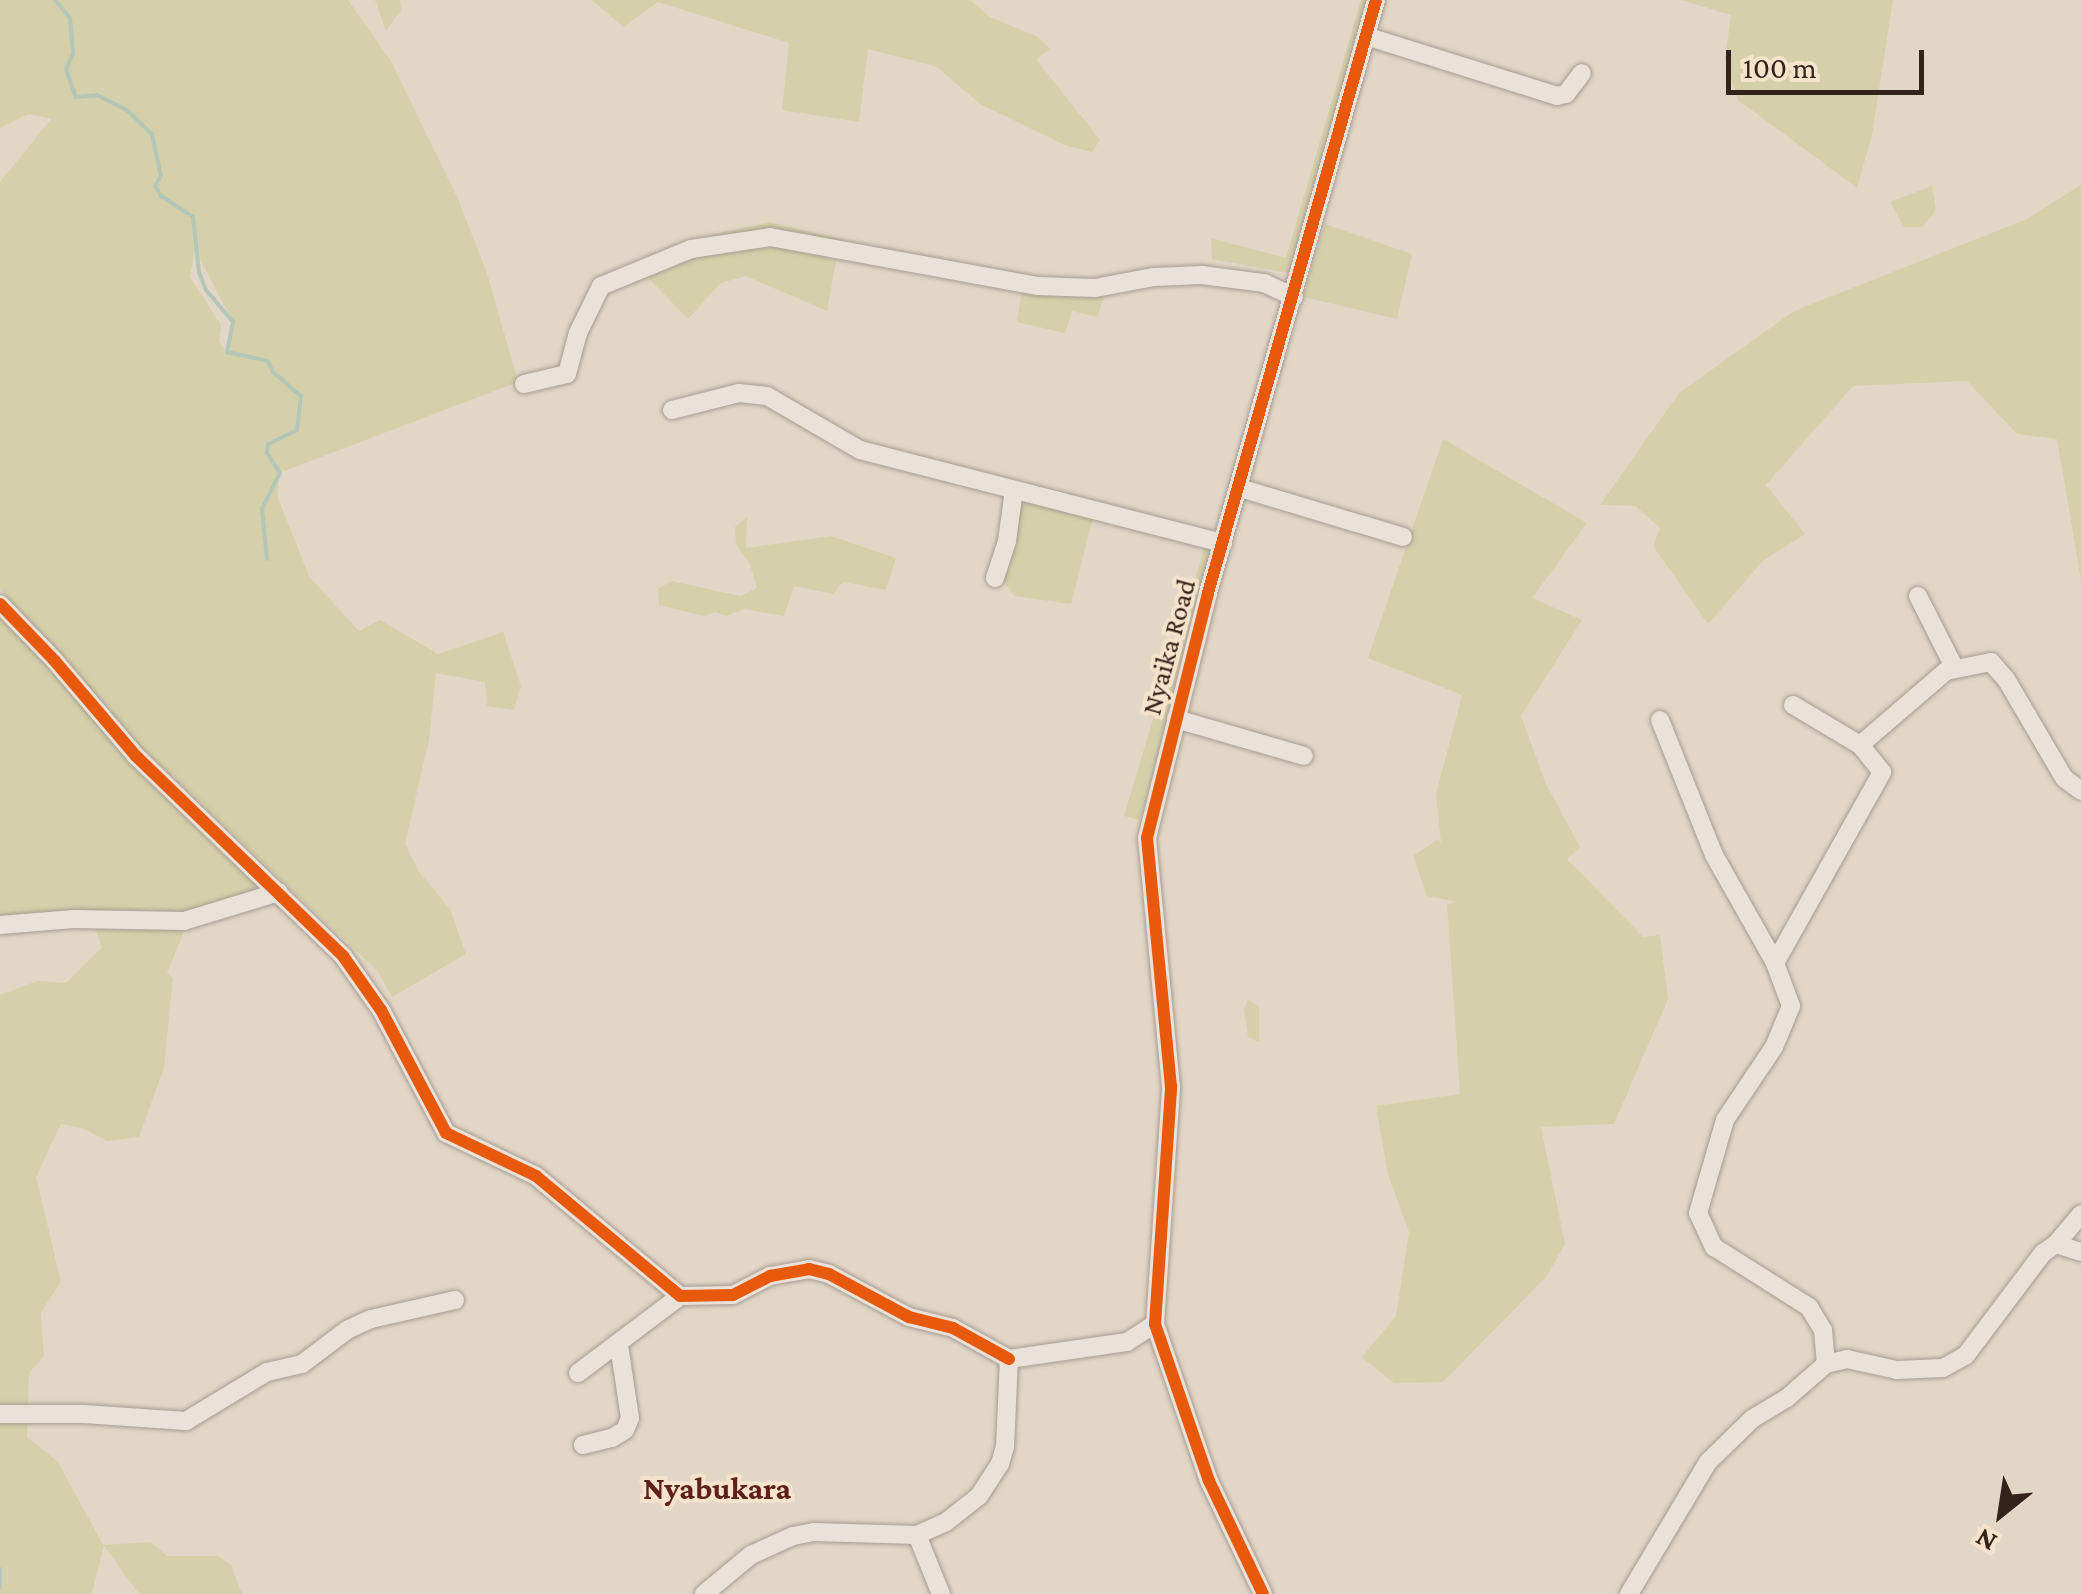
<!DOCTYPE html>
<html>
<head>
<meta charset="utf-8">
<style>
	body { margin:0 }
	#map { position:relative; width:2081px; height:1594px; overflow:hidden; background:#e2d7c7; font-family:"Crimson Pro",serif }
	div>[style] { position:absolute }
	[style*='--x'] { left:calc(var(--x)*1px); top:calc(var(--y)*1px); width:calc(var(--w)*1px); rotate:calc(var(--a)*1deg) }
	.green>* { inset:0; background:#d5d0a9 }
	.stream>* { height:4px; margin:-2px; padding:0 2px; transform-origin:2px; border-radius:2px; background:#b4c6b8 }
	.roads { filter:drop-shadow(0 0 2px #a69c91) drop-shadow(0 0 2px #a69c91) }
	.minor>* { height:18px; margin:-9px; padding:0 9px; transform-origin:9px; border-radius:9px; background:#eae2d9 }
	.cycleway>* { height:12px; margin:-6px; padding:0 6px; transform-origin:6px; border-radius:6px; background:#e8590c }
	span { translate:-50% -50%; white-space:nowrap; text-align:center; line-height:1.15; -webkit-text-stroke:8px #f5e3cb; paint-order:stroke }
	.street-label { font-size:28px; color:#33231b }
	.quarter-label { font-size:32px; color:#60201a; font-weight:700 }
	.north { position:absolute; left:1951px; top:1464px; width:100px; height:100px; -webkit-text-stroke:8px #f5e3cb; paint-order:stroke; rotate:210deg; font-size:28px; font-weight:700; line-height:40px; text-align:center; color:#33231b }
	.north::after { content:''; display:block; margin:auto; width:35px; height:45px; background:#33231b; clip-path:polygon(50% 0,100% 100%,50% 72%,0 100%) }
	.scale { position:absolute; left:1726px; top:50px; width:198px; height:45px; box-sizing:border-box; border:5px solid #33231b; border-top:0; padding-left:12px; font-size:30px; line-height:35px; white-space:nowrap; color:#33231b; -webkit-text-stroke:8px #f5e3cb; paint-order:stroke }
</style>
</head>
<body>
<div id="map">
	<div class="green">
		<div style="clip-path:polygon(evenodd,0 0,348px 0,391px 61px,458px 199px,487px 273px,518px 382px,279px 473px,278px 498px,310px 578px,359px 631px,380px 620px,438px 654px,503px 632px,521px 686px,514px 710px,487px 706px,485px 682px,436px 673px,429px 740px,405px 844px,419px 872px,450px 909px,466px 954px,392px 997px,379px 973px,351px 946px,113px 720px,0 589px,0 182px,51px 119px,28px 114px,0 128px,0 0,195px 250px,233px 322px,227px 351px,219px 342px,221px 325px,190px 277px,195px 250px)"></div>
		<div style="clip-path:polygon(375px 0,400px 0,401px 10px,386px 31px)"></div>
		<div style="clip-path:polygon(592px 0,970px 0,990px 17px,1038px 37px,1050px 49px,1036px 59px,1100px 140px,1092px 152px,1067px 146px,980px 104px,937px 67px,868px 49px,859px 122px,782px 110px,789px 43px,658px 2px,623px 27px)"></div>
		<div style="clip-path:polygon(1361px 0,1369px 0,1294px 274px,1212px 259px,1211px 238px,1286px 258px)"></div>
		<div style="clip-path:polygon(1681px 0,1893px 0,1872px 135px,1857px 188px,1738px 100px,1725px 58px,1731px 15px)"></div>
		<div style="clip-path:polygon(2081px 185px,2081px 580px,2057px 439px,2017px 434px,1967px 381px,1853px 386px,1766px 485px,1805px 534px,1763px 561px,1708px 624px,1653px 546px,1660px 528px,1635px 506px,1600px 505px,1679px 393px,1794px 311px,2027px 219px)"></div>
		<div style="clip-path:polygon(1932px 186px,1936px 210px,1923px 227px,1904px 227px,1890px 202px)"></div>
		<div style="clip-path:polygon(769px 222px,840px 239px,827px 311px,746px 276px,721px 283px,688px 319px,634px 263px,715px 234px)"></div>
		<div style="clip-path:polygon(1325px 224px,1412px 254px,1397px 319px,1303px 297px)"></div>
		<div style="clip-path:polygon(958px 268px,1103px 297px,1098px 317px,1072px 311px,1065px 333px,1017px 322px,1022px 289px)"></div>
		<div style="clip-path:polygon(1443px 439px,1587px 523px,1532px 598px,1582px 620px,1521px 716px,1546px 784px,1580px 847px,1567px 859px,1643px 937px,1660px 935px,1668px 999px,1614px 1124px,1541px 1127px,1565px 1244px,1546px 1277px,1443px 1382px,1394px 1383px,1362px 1357px,1396px 1316px,1409px 1232px,1388px 1175px,1376px 1106px,1460px 1094px,1447px 904px,1457px 902px,1427px 896px,1413px 856px,1437px 840px,1441px 843px,1436px 794px,1462px 695px,1368px 658px)"></div>
		<div style="clip-path:polygon(1018px 494px,1094px 513px,1071px 604px,1014px 596px,1000px 575px)"></div>
		<div style="clip-path:polygon(747px 517px,746px 548px,831px 536px,896px 558px,886px 590px,843px 582px,833px 594px,794px 586px,784px 616px,744px 609px,726px 616px,715px 612px,704px 616px,659px 605px,658px 589px,671px 581px,741px 596px,757px 588px,749px 562px,736px 544px,735px 527px)"></div>
		<div style="clip-path:polygon(1205px 545px,1213px 549px,1140px 820px,1124px 816px)"></div>
		<div style="clip-path:polygon(0 616px,270px 884px,238px 900px,179px 915px,0 921px)"></div>
		<div style="clip-path:polygon(93px 923px,186px 927px,167px 973px,173px 978px,164px 1068px,139px 1137px,107px 1141px,85px 1129px,61px 1124px,36px 1177px,61px 1282px,41px 1312px,44px 1356px,29px 1373px,27px 1437px,58px 1462px,103px 1545px,151px 1542px,167px 1556px,218px 1556px,231px 1565px,242px 1594px,139px 1594px,104px 1546px,92px 1594px,0 1594px,0 995px,37px 981px,66px 983px,102px 947px)"></div>
		<div style="clip-path:polygon(1248px 1000px,1259px 1006px,1259px 1042px,1248px 1037px,1244px 1009px)"></div>
	</div>
	<div class="stream">
		<div style="--x:55;--y:0;--w:23;--a:50"></div>
		<div style="--x:70;--y:18;--w:35;--a:85"></div>
		<div style="--x:73;--y:53;--w:18;--a:112"></div>
		<div style="--x:66;--y:70;--w:29;--a:70"></div>
		<div style="--x:76;--y:97;--w:21;--a:-5"></div>
		<div style="--x:97;--y:95;--w:35;--a:27"></div>
		<div style="--x:128;--y:111;--w:33;--a:44"></div>
		<div style="--x:152;--y:134;--w:43;--a:77.9"></div>
		<div style="--x:161;--y:176;--w:12;--a:121"></div>
		<div style="--x:155;--y:186;--w:12;--a:59"></div>
		<div style="--x:161;--y:196;--w:38;--a:33"></div>
		<div style="--x:193;--y:217;--w:55;--a:83.8"></div>
		<div style="--x:199;--y:272;--w:19;--a:69"></div>
		<div style="--x:206;--y:290;--w:42;--a:49.8"></div>
		<div style="--x:233;--y:322;--w:31;--a:101"></div>
		<div style="--x:227;--y:352;--w:42;--a:12.4"></div>
		<div style="--x:268;--y:361;--w:12;--a:66"></div>
		<div style="--x:273;--y:372;--w:37;--a:41"></div>
		<div style="--x:301;--y:396;--w:34;--a:97"></div>
		<div style="--x:297;--y:430;--w:32;--a:154"></div>
		<div style="--x:268;--y:444;--w:9;--a:96"></div>
		<div style="--x:267;--y:453;--w:24;--a:57"></div>
		<div style="--x:280;--y:473;--w:40;--a:116.6"></div>
		<div style="--x:262;--y:509;--w:50;--a:84.3"></div>
		<div style="--x:0;--y:1569;--w:18;--a:90"></div>
	</div>
	<div class="roads">
		<div class="minor">
			<div style="--x:1369;--y:37;--w:197;--a:17.4"></div>
			<div style="--x:1557;--y:96;--w:9;--a:-13"></div>
			<div style="--x:1566;--y:94;--w:26;--a:-53"></div>
			<div style="--x:524;--y:384;--w:44;--a:-13.1"></div>
			<div style="--x:567;--y:374;--w:42;--a:-75"></div>
			<div style="--x:578;--y:333;--w:52;--a:-63.9"></div>
			<div style="--x:601;--y:286;--w:97;--a:-22.3"></div>
			<div style="--x:691;--y:249;--w:80;--a:-8.6"></div>
			<div style="--x:770;--y:237;--w:271;--a:10.4"></div>
			<div style="--x:1037;--y:286;--w:58;--a:2"></div>
			<div style="--x:1095;--y:288;--w:60;--a:-10.6"></div>
			<div style="--x:1154;--y:277;--w:48;--a:-2.4"></div>
			<div style="--x:1202;--y:275;--w:63;--a:7.4"></div>
			<div style="--x:1264;--y:283;--w:33;--a:25"></div>
			<div style="--x:672;--y:410;--w:69;--a:-14.2"></div>
			<div style="--x:739;--y:393;--w:28;--a:6"></div>
			<div style="--x:767;--y:396;--w:108;--a:30.1"></div>
			<div style="--x:860;--y:450;--w:375;--a:14.4"></div>
			<div style="--x:1240;--y:488;--w:170;--a:16.7"></div>
			<div style="--x:995;--y:578;--w:39;--a:-72"></div>
			<div style="--x:1007;--y:541;--w:51;--a:-82.2"></div>
			<div style="--x:1918;--y:596;--w:80;--a:63.1"></div>
			<div style="--x:0;--y:604;--w:78;--a:46"></div>
			<div style="--x:54;--y:660;--w:126;--a:49.5"></div>
			<div style="--x:136;--y:756;--w:288;--a:44"></div>
			<div style="--x:343;--y:956;--w:66;--a:54.9"></div>
			<div style="--x:381;--y:1010;--w:139;--a:62.1"></div>
			<div style="--x:446;--y:1133;--w:100;--a:25.5"></div>
			<div style="--x:536;--y:1176;--w:187;--a:39.8"></div>
			<div style="--x:680;--y:1296;--w:53;--a:-1.1"></div>
			<div style="--x:733;--y:1295;--w:42;--a:-27.2"></div>
			<div style="--x:770;--y:1276;--w:40;--a:-10"></div>
			<div style="--x:809;--y:1269;--w:21;--a:14"></div>
			<div style="--x:829;--y:1274;--w:91;--a:28.3"></div>
			<div style="--x:909;--y:1317;--w:45;--a:14"></div>
			<div style="--x:953;--y:1328;--w:64;--a:29"></div>
			<div style="--x:1176;--y:719;--w:133;--a:16.1"></div>
			<div style="--x:1660;--y:720;--w:145;--a:68.2"></div>
			<div style="--x:1714;--y:855;--w:124;--a:60.5"></div>
			<div style="--x:1775;--y:963;--w:46;--a:69.6"></div>
			<div style="--x:1791;--y:1006;--w:44;--a:112.5"></div>
			<div style="--x:1774;--y:1047;--w:88;--a:123.9"></div>
			<div style="--x:1725;--y:1120;--w:97;--a:106.2"></div>
			<div style="--x:1698;--y:1213;--w:38;--a:65"></div>
			<div style="--x:1714;--y:1247;--w:112;--a:32.3"></div>
			<div style="--x:1809;--y:1307;--w:27;--a:59"></div>
			<div style="--x:1823;--y:1330;--w:34;--a:85"></div>
			<div style="--x:1860;--y:745;--w:113;--a:-40.7"></div>
			<div style="--x:1946;--y:671;--w:46;--a:-11.3"></div>
			<div style="--x:1991;--y:662;--w:23;--a:49"></div>
			<div style="--x:2006;--y:679;--w:115;--a:59.6"></div>
			<div style="--x:2064;--y:778;--w:21;--a:37"></div>
			<div style="--x:0;--y:925;--w:74;--a:-4.6"></div>
			<div style="--x:74;--y:919;--w:110;--a:1"></div>
			<div style="--x:184;--y:921;--w:99;--a:-17"></div>
			<div style="--x:1775;--y:963;--w:219;--a:-60.7"></div>
			<div style="--x:1882;--y:772;--w:35;--a:-129"></div>
			<div style="--x:1860;--y:745;--w:78;--a:-149.2"></div>
			<div style="--x:2056;--y:1244;--w:39;--a:-50"></div>
			<div style="--x:578;--y:1373;--w:128;--a:-37"></div>
			<div style="--x:0;--y:1414;--w:84;--a:0"></div>
			<div style="--x:84;--y:1414;--w:102;--a:3.9"></div>
			<div style="--x:186;--y:1421;--w:95;--a:-31.2"></div>
			<div style="--x:267;--y:1372;--w:36;--a:-13"></div>
			<div style="--x:302;--y:1364;--w:56;--a:-37.1"></div>
			<div style="--x:347;--y:1330;--w:26;--a:-25"></div>
			<div style="--x:371;--y:1319;--w:86;--a:-12.7"></div>
			<div style="--x:583;--y:1445;--w:30;--a:-14"></div>
			<div style="--x:612;--y:1438;--w:15;--a:-32"></div>
			<div style="--x:625;--y:1430;--w:13;--a:-67"></div>
			<div style="--x:630;--y:1418;--w:74;--a:-98.6"></div>
			<div style="--x:917;--y:1535;--w:64;--a:67.9"></div>
			<div style="--x:704;--y:1594;--w:61;--a:-39.7"></div>
			<div style="--x:751;--y:1555;--w:46;--a:-24.3"></div>
			<div style="--x:793;--y:1536;--w:21;--a:-11"></div>
			<div style="--x:814;--y:1532;--w:103;--a:1.7"></div>
			<div style="--x:917;--y:1535;--w:32;--a:-24"></div>
			<div style="--x:946;--y:1522;--w:42;--a:-38.2"></div>
			<div style="--x:979;--y:1496;--w:38;--a:-57"></div>
			<div style="--x:1000;--y:1464;--w:18;--a:-74"></div>
			<div style="--x:1005;--y:1447;--w:88;--a:-87.4"></div>
			<div style="--x:1009;--y:1359;--w:119;--a:-8.2"></div>
			<div style="--x:1127;--y:1342;--w:33;--a:-33"></div>
			<div style="--x:1263;--y:1594;--w:125;--a:-115.5"></div>
			<div style="--x:1209;--y:1481;--w:166;--a:-109"></div>
			<div style="--x:1155;--y:1324;--w:238;--a:-86.1"></div>
			<div style="--x:1171;--y:1087;--w:250;--a:-95.5"></div>
			<div style="--x:1147;--y:838;--w:252;--a:-76"></div>
			<div style="--x:1208;--y:593;--w:616;--a:-74.18"></div>
			<div style="--x:1629;--y:1594;--w:154;--a:-59.1"></div>
			<div style="--x:1708;--y:1462;--w:62;--a:-44.3"></div>
			<div style="--x:1752;--y:1419;--w:41;--a:-31"></div>
			<div style="--x:1787;--y:1398;--w:52;--a:-41.1"></div>
			<div style="--x:1826;--y:1364;--w:22;--a:-13"></div>
			<div style="--x:1847;--y:1359;--w:51;--a:12.4"></div>
			<div style="--x:1897;--y:1370;--w:46;--a:-2.5"></div>
			<div style="--x:1943;--y:1368;--w:26;--a:-29"></div>
			<div style="--x:1966;--y:1355;--w:128;--a:-53"></div>
			<div style="--x:2043;--y:1253;--w:16;--a:-35"></div>
			<div style="--x:2056;--y:1244;--w:26;--a:18"></div>
		</div>
	</div>
	<div class="cycleway">
		<div style="--x:0;--y:604;--w:78;--a:46"></div>
		<div style="--x:54;--y:660;--w:126;--a:49.5"></div>
		<div style="--x:136;--y:756;--w:288;--a:44"></div>
		<div style="--x:343;--y:956;--w:66;--a:54.9"></div>
		<div style="--x:381;--y:1010;--w:139;--a:62.1"></div>
		<div style="--x:446;--y:1133;--w:100;--a:25.5"></div>
		<div style="--x:536;--y:1176;--w:187;--a:39.8"></div>
		<div style="--x:680;--y:1296;--w:53;--a:-1.1"></div>
		<div style="--x:733;--y:1295;--w:42;--a:-27.2"></div>
		<div style="--x:770;--y:1276;--w:40;--a:-10"></div>
		<div style="--x:809;--y:1269;--w:21;--a:14"></div>
		<div style="--x:829;--y:1274;--w:91;--a:28.3"></div>
		<div style="--x:909;--y:1317;--w:45;--a:14"></div>
		<div style="--x:953;--y:1328;--w:64;--a:29"></div>
		<div style="--x:1263;--y:1594;--w:125;--a:-115.5"></div>
		<div style="--x:1209;--y:1481;--w:166;--a:-109"></div>
		<div style="--x:1155;--y:1324;--w:238;--a:-86.1"></div>
		<div style="--x:1171;--y:1087;--w:250;--a:-95.5"></div>
		<div style="--x:1147;--y:838;--w:252;--a:-76"></div>
		<div style="--x:1208;--y:593;--w:616;--a:-74.18"></div>
	</div>
	<div class="street-label">
		<span style="left:1169px;top:647px;rotate:-75deg">Nyaika Road</span>
	</div>
	<div class="quarter-label">
		<span style="left:717px;top:1488px">Nyabukara</span>
	</div>
	<div class="north">N</div>
	<div class="scale">100 m</div>
</div>
</body>
</html>
